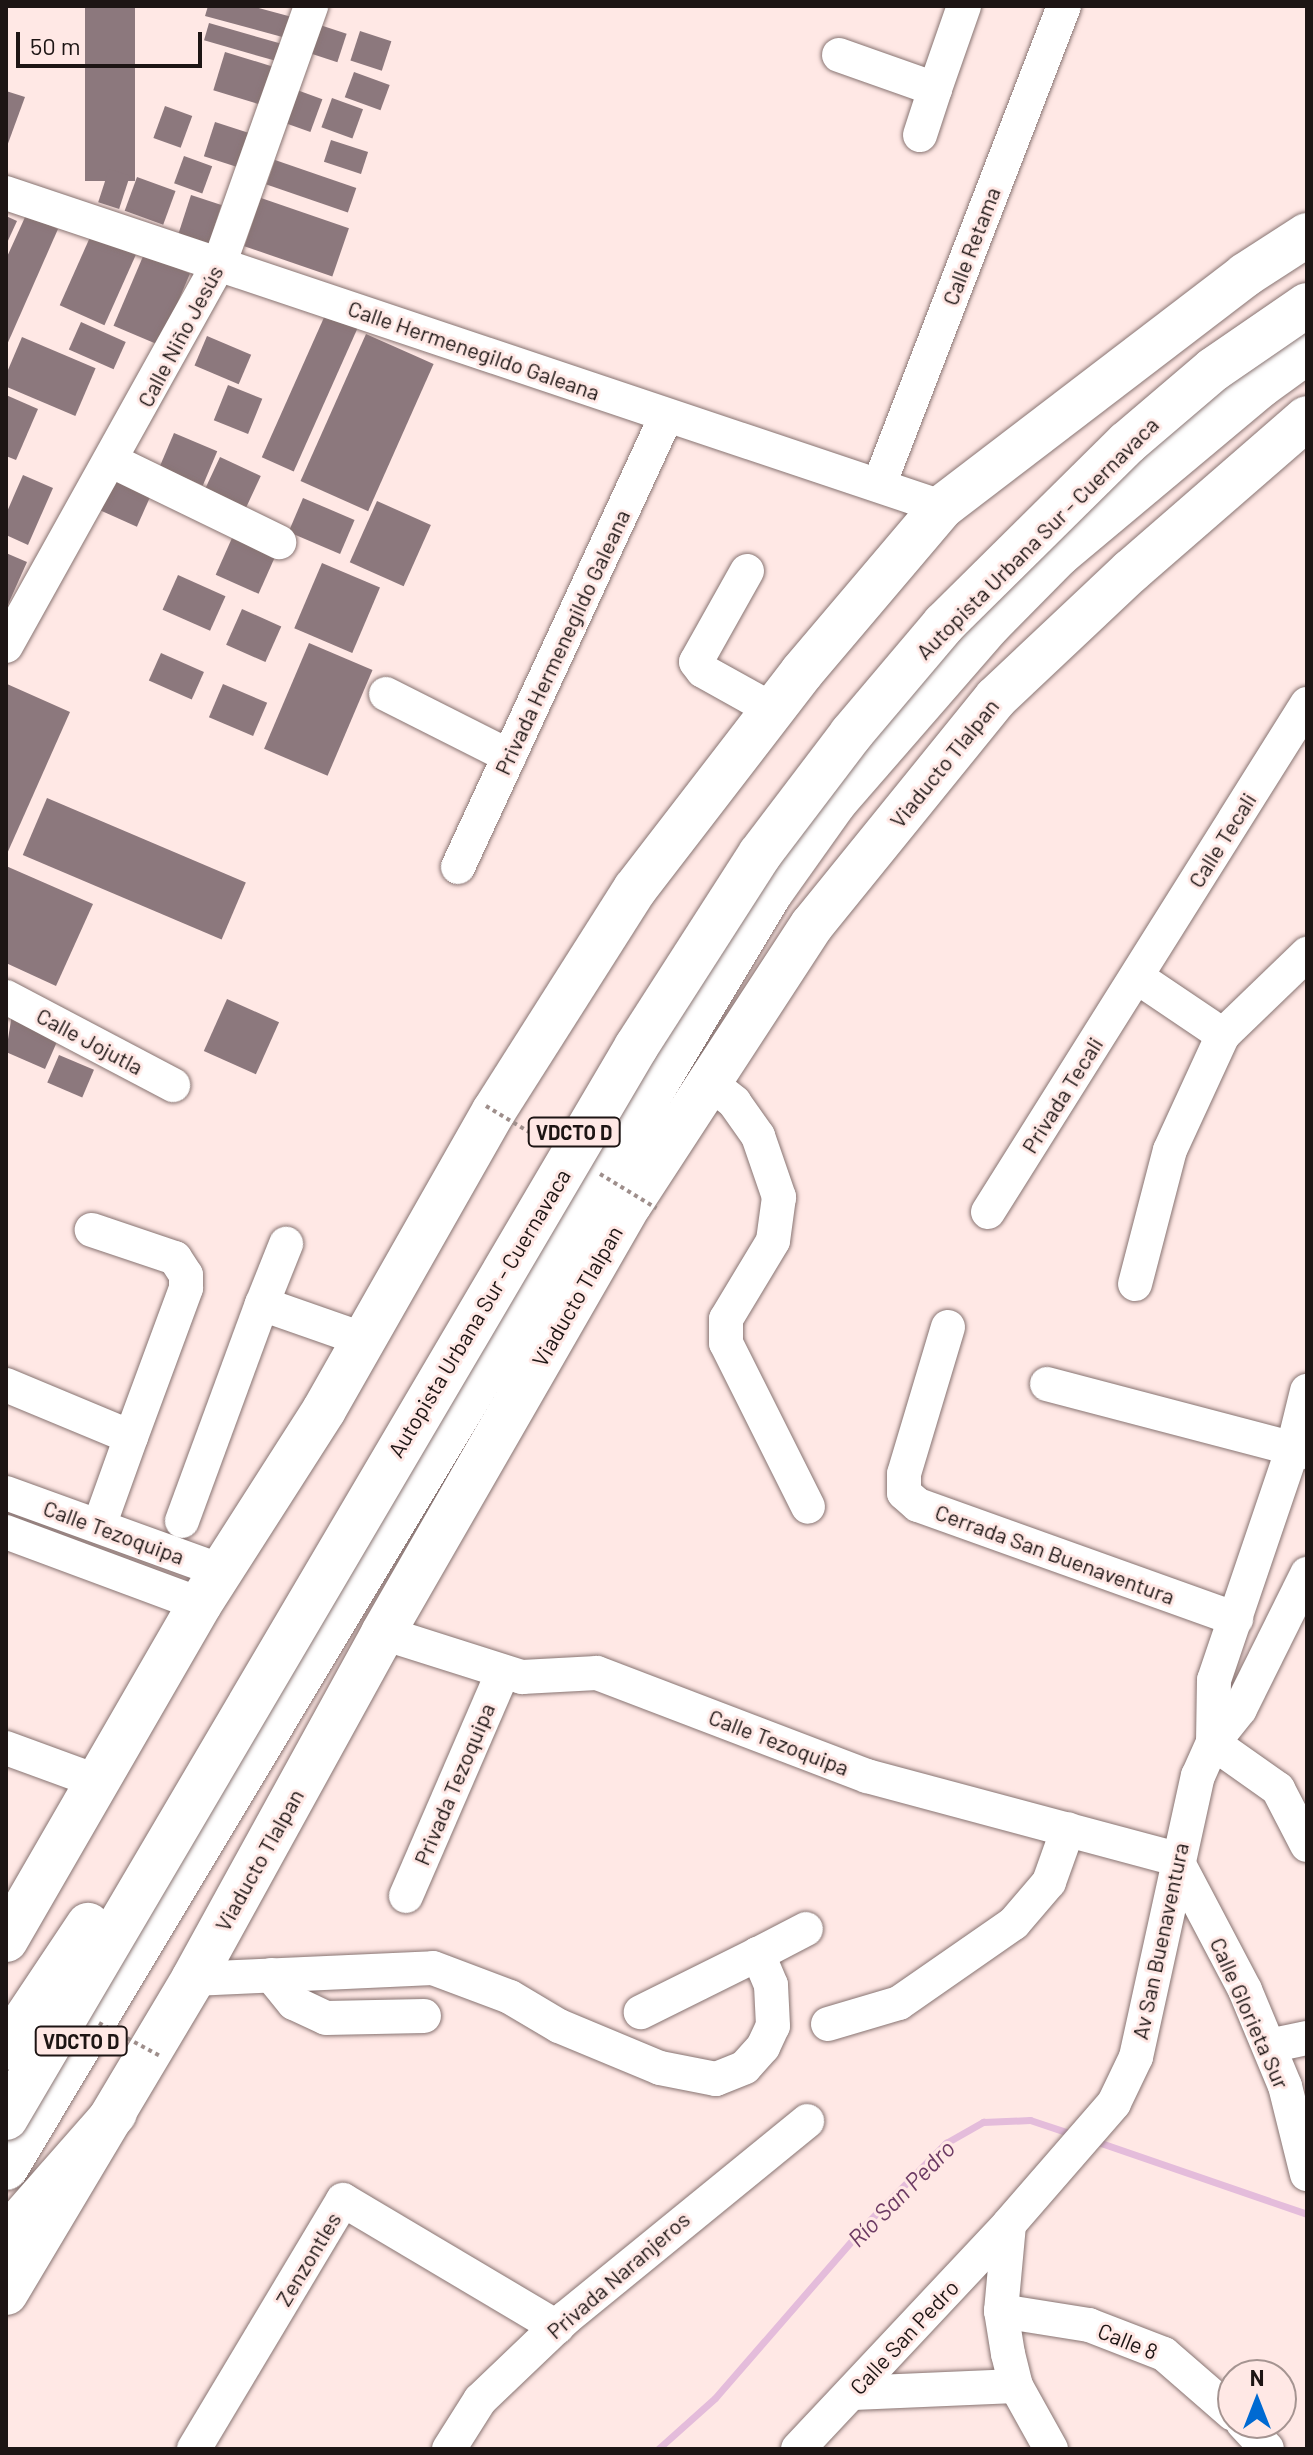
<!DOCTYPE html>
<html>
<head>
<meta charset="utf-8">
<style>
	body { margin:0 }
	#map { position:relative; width:1313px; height:2455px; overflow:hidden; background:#ffe8e5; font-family:Barlow,sans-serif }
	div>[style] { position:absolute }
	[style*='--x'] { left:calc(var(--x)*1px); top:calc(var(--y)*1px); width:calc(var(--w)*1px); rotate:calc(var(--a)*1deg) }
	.stream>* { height:7px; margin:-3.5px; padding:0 3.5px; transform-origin:3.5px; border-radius:3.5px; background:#e4bcdb }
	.building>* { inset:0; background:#8c787d; transform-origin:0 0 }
	.roads { filter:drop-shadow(0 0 2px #887472) drop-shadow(0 0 2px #887472) }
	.minor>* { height:34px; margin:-17px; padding:0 17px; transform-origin:17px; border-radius:17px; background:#fff }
	.major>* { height:44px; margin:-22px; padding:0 22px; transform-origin:22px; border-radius:22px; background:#fff }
	.highway>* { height:44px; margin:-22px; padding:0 22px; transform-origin:22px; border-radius:22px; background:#fff }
	.path-bridge>* { height:4px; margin-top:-2px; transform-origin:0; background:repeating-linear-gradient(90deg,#9e8e8b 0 4px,transparent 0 8px) }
	.bridges { filter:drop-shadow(0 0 2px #887472) drop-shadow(0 0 2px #887472) }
	.highway-bridge>* { height:44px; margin:-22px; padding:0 22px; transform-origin:22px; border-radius:22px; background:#fff }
	span { translate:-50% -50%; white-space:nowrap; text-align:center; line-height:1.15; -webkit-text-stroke:6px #ffe8e5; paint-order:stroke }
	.shield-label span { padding:2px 6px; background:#ffe8e5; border:2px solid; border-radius:6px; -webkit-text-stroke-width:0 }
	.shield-label { font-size:20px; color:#1d1514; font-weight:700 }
	.street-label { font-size:22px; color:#1d1514 }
	.water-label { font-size:24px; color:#6d3b64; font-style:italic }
	.frame { position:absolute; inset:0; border:8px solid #1d1514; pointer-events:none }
	.north { position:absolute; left:1217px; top:2359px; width:80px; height:80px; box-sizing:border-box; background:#ffe8e5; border:2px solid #a59491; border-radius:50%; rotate:0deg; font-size:22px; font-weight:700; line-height:32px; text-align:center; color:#1d1514 }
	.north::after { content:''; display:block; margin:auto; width:28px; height:36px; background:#006ad2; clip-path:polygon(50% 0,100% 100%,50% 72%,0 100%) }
	.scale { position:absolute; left:16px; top:32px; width:186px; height:36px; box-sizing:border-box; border:4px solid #1d1514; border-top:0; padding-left:10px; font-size:24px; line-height:28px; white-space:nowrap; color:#1d1514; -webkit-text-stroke:6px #ffe8e5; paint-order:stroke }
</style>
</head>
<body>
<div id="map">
	<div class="stream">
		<div style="--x:1095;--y:2141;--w:224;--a:19"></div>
		<div style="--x:658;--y:2449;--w:76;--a:-41.8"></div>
		<div style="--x:715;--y:2398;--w:230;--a:-49"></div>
		<div style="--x:866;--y:2224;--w:114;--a:-45.4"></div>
		<div style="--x:946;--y:2143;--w:43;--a:-29.6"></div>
		<div style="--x:983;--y:2122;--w:47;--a:-2.4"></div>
		<div style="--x:1030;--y:2120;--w:47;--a:18.4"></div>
	</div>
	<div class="building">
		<div style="left:85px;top:6px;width:50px;height:175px"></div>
		<div style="clip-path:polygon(208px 6px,251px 6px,292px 17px,286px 38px,205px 16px)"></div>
		<div style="left:209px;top:23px;width:79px;height:18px;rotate:16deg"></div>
		<div style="left:320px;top:25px;width:28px;height:30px;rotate:18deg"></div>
		<div style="left:360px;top:31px;width:33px;height:31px;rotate:18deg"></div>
		<div style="left:225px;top:52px;width:57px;height:40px;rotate:17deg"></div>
		<div style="left:354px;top:72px;width:38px;height:27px;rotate:20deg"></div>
		<div style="left:297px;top:90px;width:27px;height:35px;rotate:20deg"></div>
		<div style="clip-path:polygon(6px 91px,25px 97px,6px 149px)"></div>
		<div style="left:332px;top:98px;width:33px;height:31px;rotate:20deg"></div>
		<div style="left:165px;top:106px;width:29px;height:34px;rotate:20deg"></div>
		<div style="left:215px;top:122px;width:35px;height:36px;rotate:18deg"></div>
		<div style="left:331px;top:140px;width:39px;height:23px;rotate:18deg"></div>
		<div style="left:184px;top:156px;width:30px;height:29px;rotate:20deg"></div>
		<div style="left:275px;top:160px;width:86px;height:26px;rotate:19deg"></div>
		<div style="left:109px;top:169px;width:22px;height:35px;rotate:18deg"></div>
		<div style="left:137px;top:177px;width:41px;height:36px;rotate:20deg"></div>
		<div style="left:191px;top:195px;width:32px;height:41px;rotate:18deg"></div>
		<div style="left:261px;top:198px;width:93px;height:51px;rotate:19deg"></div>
		<div style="clip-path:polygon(26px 215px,58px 229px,6px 347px,6px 259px)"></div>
		<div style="clip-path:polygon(6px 216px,17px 221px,6px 245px)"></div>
		<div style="left:91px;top:235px;width:49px;height:77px;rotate:24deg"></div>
		<div style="left:144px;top:254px;width:50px;height:78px;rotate:23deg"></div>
		<div style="left:326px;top:313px;width:35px;height:158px;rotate:24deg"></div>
		<div style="left:81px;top:322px;width:49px;height:30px;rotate:24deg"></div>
		<div style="left:366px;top:334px;width:74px;height:161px;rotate:24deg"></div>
		<div style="left:207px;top:336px;width:48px;height:32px;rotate:23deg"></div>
		<div style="left:22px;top:337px;width:80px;height:52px;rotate:23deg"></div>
		<div style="left:228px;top:385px;width:37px;height:38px;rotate:22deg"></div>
		<div style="clip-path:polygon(6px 395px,38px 409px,16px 460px,6px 456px)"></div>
		<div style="left:174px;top:433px;width:47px;height:37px;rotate:23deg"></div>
		<div style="left:220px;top:457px;width:45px;height:43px;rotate:25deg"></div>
		<div style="left:114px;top:465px;width:46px;height:47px;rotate:24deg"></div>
		<div style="clip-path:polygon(23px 475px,53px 488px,28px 545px,6px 535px,6px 514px)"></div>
		<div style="left:303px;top:498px;width:56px;height:37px;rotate:23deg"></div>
		<div style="left:377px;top:501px;width:59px;height:67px;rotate:24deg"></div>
		<div style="left:236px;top:529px;width:47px;height:50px;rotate:24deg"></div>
		<div style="clip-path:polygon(6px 553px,27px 562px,6px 609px)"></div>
		<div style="left:322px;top:563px;width:63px;height:71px;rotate:23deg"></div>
		<div style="left:178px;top:575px;width:52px;height:38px;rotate:24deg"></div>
		<div style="left:242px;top:609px;width:43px;height:39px;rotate:24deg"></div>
		<div style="left:309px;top:643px;width:69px;height:115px;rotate:23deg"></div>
		<div style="left:161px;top:653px;width:47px;height:30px;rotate:24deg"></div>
		<div style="clip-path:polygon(7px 684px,70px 712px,6px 856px,6px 687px)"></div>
		<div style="left:223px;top:684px;width:48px;height:36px;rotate:23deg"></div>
		<div style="left:47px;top:798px;width:216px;height:62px;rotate:23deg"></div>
		<div style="clip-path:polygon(6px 866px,93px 904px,56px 986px,6px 963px)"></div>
		<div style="left:227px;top:999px;width:57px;height:57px;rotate:24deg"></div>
		<div style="clip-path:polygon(12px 1014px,60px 1035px,45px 1069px,6px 1052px)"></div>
		<div style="left:59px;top:1055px;width:38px;height:30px;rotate:23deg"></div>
	</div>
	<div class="roads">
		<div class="minor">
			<div style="--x:839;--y:55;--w:102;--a:19.5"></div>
			<div style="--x:935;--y:89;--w:88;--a:-70.7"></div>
			<div style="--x:920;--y:135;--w:48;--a:-71.9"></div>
			<div style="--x:6;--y:193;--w:987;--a:18.55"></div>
			<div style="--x:112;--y:461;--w:186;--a:25.9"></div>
			<div style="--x:879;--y:485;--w:513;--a:-68.88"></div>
			<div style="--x:747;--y:571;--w:104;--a:119.3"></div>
			<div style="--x:696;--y:662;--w:11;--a:52"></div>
			<div style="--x:703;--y:671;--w:80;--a:29.1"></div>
			<div style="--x:6;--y:646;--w:440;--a:-60.9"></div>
			<div style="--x:220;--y:262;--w:272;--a:-70.4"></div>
			<div style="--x:386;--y:694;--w:138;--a:26.8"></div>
			<div style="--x:458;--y:867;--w:496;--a:-65.2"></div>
			<div style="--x:1137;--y:977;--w:104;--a:34"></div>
			<div style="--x:6;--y:997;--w:189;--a:27.8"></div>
			<div style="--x:710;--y:1083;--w:31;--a:38"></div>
			<div style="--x:734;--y:1102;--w:42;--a:54.8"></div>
			<div style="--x:758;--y:1136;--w:65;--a:71"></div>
			<div style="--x:779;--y:1197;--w:44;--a:97.8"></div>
			<div style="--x:773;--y:1241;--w:91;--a:121.1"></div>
			<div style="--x:726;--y:1319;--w:24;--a:90"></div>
			<div style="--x:726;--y:1343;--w:183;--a:63.4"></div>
			<div style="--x:988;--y:1212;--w:600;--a:-57.87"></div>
			<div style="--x:1135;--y:1284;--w:138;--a:-75.4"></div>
			<div style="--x:1170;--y:1150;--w:127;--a:-65.3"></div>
			<div style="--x:1223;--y:1035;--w:117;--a:-44"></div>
			<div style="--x:262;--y:1304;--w:65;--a:-68.2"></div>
			<div style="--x:948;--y:1327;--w:153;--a:106.7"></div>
			<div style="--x:904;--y:1474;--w:19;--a:90"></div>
			<div style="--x:904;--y:1493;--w:18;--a:41"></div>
			<div style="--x:918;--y:1505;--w:338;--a:19.7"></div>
			<div style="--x:1047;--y:1384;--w:269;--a:14.7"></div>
			<div style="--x:6;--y:1385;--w:135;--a:22.6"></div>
			<div style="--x:131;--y:1437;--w:159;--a:-69.7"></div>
			<div style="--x:186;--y:1288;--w:13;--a:-90"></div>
			<div style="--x:186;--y:1275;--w:20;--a:-123"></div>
			<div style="--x:175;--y:1258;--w:88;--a:-161.4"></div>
			<div style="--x:6;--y:1493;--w:229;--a:19.9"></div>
			<div style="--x:182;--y:1521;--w:231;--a:-69.8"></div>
			<div style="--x:262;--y:1304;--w:106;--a:19.3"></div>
			<div style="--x:99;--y:1526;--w:95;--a:-70.2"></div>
			<div style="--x:6;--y:1532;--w:207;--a:20.4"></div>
			<div style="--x:383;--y:1633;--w:146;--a:17.6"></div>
			<div style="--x:522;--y:1677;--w:75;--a:-3.1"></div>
			<div style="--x:597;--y:1673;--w:289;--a:20.9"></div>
			<div style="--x:867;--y:1776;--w:320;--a:15"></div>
			<div style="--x:1176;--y:1859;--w:148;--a:62.2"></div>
			<div style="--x:1245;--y:1990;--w:104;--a:67.4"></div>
			<div style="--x:1285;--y:2086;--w:91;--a:76"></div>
			<div style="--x:1213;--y:1743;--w:63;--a:-89.1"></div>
			<div style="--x:1214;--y:1680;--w:245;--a:-71.2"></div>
			<div style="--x:1293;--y:1448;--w:59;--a:-76.2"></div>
			<div style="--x:1213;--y:1743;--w:80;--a:35.3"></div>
			<div style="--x:1278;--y:1789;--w:63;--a:62.6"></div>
			<div style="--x:6;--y:1748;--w:99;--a:20.1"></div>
			<div style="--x:406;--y:1896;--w:244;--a:-66.6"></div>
			<div style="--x:758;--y:1954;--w:54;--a:-27.5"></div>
			<div style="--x:271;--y:1975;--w:36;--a:51"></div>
			<div style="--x:294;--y:2003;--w:35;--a:25"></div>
			<div style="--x:326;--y:2018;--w:98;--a:-1.2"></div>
			<div style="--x:193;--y:1979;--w:240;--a:-2.6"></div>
			<div style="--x:433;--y:1968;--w:82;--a:20.6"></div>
			<div style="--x:510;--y:1997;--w:57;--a:30.6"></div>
			<div style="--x:559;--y:2026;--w:109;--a:22.6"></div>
			<div style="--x:660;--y:2068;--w:57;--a:11.1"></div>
			<div style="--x:716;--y:2079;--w:31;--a:-22"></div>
			<div style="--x:745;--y:2067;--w:27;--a:-48"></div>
			<div style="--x:763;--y:2047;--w:23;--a:-65"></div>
			<div style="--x:773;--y:2026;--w:41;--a:-92.8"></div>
			<div style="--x:771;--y:1985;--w:34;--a:-113"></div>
			<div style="--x:758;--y:1954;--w:131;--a:153.6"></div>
			<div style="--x:828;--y:2024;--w:74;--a:-16.5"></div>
			<div style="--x:899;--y:2003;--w:140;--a:-34.8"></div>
			<div style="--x:1014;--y:1923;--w:54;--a:-49.5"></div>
			<div style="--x:1049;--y:1882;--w:56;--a:-70.3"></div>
			<div style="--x:1269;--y:2046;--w:39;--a:-12"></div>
			<div style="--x:1001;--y:2311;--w:89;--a:9"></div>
			<div style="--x:1089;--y:2325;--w:80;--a:21.1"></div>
			<div style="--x:1164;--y:2354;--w:91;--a:41"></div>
			<div style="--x:853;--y:2393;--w:163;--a:-2.5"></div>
			<div style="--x:1243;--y:2423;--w:35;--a:47"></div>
			<div style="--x:194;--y:2449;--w:290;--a:-59.1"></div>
			<div style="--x:343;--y:2200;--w:249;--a:30.7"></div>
			<div style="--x:449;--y:2449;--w:58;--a:-57.7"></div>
			<div style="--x:480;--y:2400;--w:120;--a:-43.7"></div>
			<div style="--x:567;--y:2317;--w:310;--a:-39.2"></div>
			<div style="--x:798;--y:2449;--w:308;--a:-46.8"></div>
			<div style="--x:1051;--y:2449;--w:72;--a:-119.1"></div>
			<div style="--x:1016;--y:2386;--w:33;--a:-104"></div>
			<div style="--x:1008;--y:2354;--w:44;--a:-99.2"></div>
			<div style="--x:1001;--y:2311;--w:87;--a:-84.7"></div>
			<div style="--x:1009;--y:2224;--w:160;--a:-49"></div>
			<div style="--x:1114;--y:2103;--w:51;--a:-64.4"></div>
			<div style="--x:1136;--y:2057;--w:288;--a:-77.6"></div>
			<div style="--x:1198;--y:1776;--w:36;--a:-66"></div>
			<div style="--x:1213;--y:1743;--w:43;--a:-51.5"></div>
			<div style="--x:1240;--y:1709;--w:151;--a:-63.6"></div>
		</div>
		<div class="major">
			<div style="--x:6;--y:1940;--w:388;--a:-60"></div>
			<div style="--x:200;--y:1604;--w:230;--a:-57.4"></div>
			<div style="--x:324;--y:1410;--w:344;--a:-60.4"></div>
			<div style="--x:494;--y:1111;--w:263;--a:-57.6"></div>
			<div style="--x:635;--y:889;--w:274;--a:-52.4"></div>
			<div style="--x:802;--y:672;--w:216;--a:-49.7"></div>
			<div style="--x:942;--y:507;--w:382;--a:-37.4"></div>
			<div style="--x:1245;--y:275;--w:74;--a:-32.8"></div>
			<div style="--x:6;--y:2293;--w:365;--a:-59.2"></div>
			<div style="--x:193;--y:1979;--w:395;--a:-61.2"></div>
			<div style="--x:383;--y:1633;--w:495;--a:-60.1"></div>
			<div style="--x:630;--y:1204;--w:333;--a:-56.9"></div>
			<div style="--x:812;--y:925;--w:292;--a:-51"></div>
			<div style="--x:996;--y:698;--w:185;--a:-43.3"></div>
			<div style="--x:1131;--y:571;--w:233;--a:-41"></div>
		</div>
		<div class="highway">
			<div style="--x:6;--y:2168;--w:1488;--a:-59.06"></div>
			<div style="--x:771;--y:892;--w:110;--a:-54.6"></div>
			<div style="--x:835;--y:802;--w:236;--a:-49"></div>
			<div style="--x:990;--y:624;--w:97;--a:-45.4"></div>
			<div style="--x:1058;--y:555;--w:263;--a:-39.9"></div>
			<div style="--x:1260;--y:386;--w:58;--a:-35.9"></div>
			<div style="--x:6;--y:2237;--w:165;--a:-48.7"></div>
		</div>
	</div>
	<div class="path-bridge">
		<div style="--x:486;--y:1106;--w:68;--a:31.1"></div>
		<div style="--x:600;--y:1174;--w:66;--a:31.3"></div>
		<div style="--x:99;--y:2023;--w:69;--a:28.4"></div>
	</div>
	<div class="bridges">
		<div class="highway-bridge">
			<div style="--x:6;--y:2048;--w:148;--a:-56.3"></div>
			<div style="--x:6;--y:2118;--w:1243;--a:-59.53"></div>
			<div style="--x:636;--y:1047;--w:229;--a:-57.3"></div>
			<div style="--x:760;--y:854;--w:151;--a:-52.8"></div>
			<div style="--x:851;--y:734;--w:144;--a:-49.8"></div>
			<div style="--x:944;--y:624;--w:257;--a:-44.7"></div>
			<div style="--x:1127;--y:443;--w:114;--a:-40.4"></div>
			<div style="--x:1214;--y:369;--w:113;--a:-34.5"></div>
		</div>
	</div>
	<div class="shield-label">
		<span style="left:574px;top:1132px">VDCTO D</span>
		<span style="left:81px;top:2041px">VDCTO D</span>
	</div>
	<div class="street-label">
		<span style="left:971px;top:246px;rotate:-69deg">Calle Retama</span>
		<span style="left:180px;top:336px;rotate:-62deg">Calle Niño Jesús</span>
		<span style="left:474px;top:350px;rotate:19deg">Calle Hermenegildo Galeana</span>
		<span style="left:1037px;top:538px;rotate:-45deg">Autopista Urbana Sur - Cuernavaca</span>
		<span style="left:562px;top:642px;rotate:-65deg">Privada Hermenegildo Galeana</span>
		<span style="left:944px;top:763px;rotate:-51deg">Viaducto Tlalpan</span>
		<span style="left:1222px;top:840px;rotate:-58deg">Calle Tecali</span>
		<span style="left:90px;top:1041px;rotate:28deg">Calle Jojutla</span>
		<span style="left:1062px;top:1095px;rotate:-58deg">Privada Tecali</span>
		<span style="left:577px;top:1296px;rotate:-60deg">Viaducto Tlalpan</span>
		<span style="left:479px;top:1313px;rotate:-59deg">Autopista Urbana Sur - Cuernavaca</span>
		<span style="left:114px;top:1532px;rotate:20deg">Calle Tezoquipa</span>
		<span style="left:1055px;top:1554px;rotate:20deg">Cerrada San Buenaventura</span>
		<span style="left:779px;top:1742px;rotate:21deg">Calle Tezoquipa</span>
		<span style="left:454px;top:1784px;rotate:-67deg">Privada Tezoquipa</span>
		<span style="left:259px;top:1860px;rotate:-61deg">Viaducto Tlalpan</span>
		<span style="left:1160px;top:1941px;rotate:-78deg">Av San Buenaventura</span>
		<span style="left:1250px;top:2013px;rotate:66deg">Calle Glorieta Sur</span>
		<span style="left:308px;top:2259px;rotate:-59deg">Zenzontles</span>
		<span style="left:618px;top:2275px;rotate:-41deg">Privada Naranjeros</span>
		<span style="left:904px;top:2337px;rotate:-47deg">Calle San Pedro</span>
		<span style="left:1128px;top:2341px;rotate:22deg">Calle 8</span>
	</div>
	<div class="water-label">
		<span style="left:901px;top:2193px;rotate:-45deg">Río San Pedro</span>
	</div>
	<div class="frame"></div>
	<div class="north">N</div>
	<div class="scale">50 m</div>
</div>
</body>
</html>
